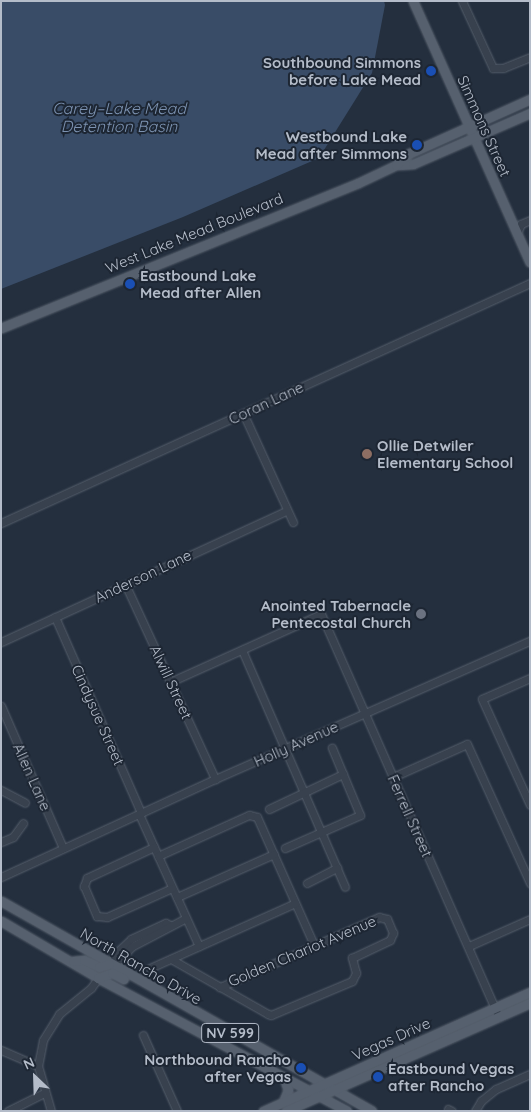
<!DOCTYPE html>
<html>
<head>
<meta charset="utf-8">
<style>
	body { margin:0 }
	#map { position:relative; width:531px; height:1112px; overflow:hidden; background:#242f3e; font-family:Quicksand,sans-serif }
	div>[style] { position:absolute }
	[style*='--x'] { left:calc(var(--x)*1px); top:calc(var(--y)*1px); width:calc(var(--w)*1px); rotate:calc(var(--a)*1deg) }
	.water>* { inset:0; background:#394c67 }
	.roads { filter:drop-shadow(0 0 1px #565f6c) drop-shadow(0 0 1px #565f6c) }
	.minor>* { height:7px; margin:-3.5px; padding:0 3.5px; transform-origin:3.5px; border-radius:3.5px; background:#38414e }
	.major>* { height:9px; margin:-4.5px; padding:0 4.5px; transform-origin:4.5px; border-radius:4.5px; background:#56606e }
	.dots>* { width:14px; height:14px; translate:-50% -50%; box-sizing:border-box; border:2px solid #1d2633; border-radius:50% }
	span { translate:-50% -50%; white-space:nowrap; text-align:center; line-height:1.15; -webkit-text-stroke:4px #1d2633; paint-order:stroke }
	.shield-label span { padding:1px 4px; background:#1d2633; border:1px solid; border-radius:4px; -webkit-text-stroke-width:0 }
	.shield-label { font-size:14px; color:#b4bcc9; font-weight:700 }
	.poi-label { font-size:15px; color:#b4bcc9; font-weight:700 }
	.right { translate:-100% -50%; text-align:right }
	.left { translate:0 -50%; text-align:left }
	.street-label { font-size:15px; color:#b4bcc9 }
	.water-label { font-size:16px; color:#7c92b1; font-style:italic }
	.frame { position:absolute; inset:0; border:2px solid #b4bcc9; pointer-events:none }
	.north { position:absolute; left:10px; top:1052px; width:50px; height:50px; -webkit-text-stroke:4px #1d2633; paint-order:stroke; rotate:336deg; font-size:14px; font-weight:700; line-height:20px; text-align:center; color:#b4bcc9 }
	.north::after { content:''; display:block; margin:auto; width:18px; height:22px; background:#b4bcc9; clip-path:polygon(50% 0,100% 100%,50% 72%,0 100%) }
</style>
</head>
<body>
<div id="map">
	<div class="water">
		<div style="clip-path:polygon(1px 1px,384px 1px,385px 5px,372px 73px,319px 158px,183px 217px,1px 289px)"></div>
	</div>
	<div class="roads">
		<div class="minor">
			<div style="--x:462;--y:1;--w:74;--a:65.2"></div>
			<div style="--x:493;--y:68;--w:10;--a:0"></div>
			<div style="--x:503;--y:68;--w:29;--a:-22"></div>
			<div style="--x:517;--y:233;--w:10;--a:-66"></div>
			<div style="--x:521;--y:224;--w:10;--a:-24"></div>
			<div style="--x:243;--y:413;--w:120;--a:65.4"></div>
			<div style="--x:1;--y:523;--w:581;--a:-24.4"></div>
			<div style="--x:126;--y:586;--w:213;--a:65.2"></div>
			<div style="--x:55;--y:617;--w:214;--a:66.3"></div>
			<div style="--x:1;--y:642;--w:314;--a:-24.7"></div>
			<div style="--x:242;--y:650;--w:258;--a:66.5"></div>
			<div style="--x:530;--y:678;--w:52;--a:156.4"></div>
			<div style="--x:482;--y:699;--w:116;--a:65.6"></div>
			<div style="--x:172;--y:681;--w:163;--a:-24.2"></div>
			<div style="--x:321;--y:614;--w:441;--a:66.2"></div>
			<div style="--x:1;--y:706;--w:155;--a:66.4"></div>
			<div style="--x:393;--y:777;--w:81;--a:-24"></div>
			<div style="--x:467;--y:744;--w:153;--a:65.6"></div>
			<div style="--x:1;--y:790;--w:27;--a:28"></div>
			<div style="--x:269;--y:809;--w:82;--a:-25.3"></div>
			<div style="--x:139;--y:814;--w:145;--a:65.6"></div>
			<div style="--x:1;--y:842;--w:13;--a:-23"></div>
			<div style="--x:13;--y:837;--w:17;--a:-54"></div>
			<div style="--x:154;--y:847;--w:74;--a:155.2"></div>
			<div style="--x:87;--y:878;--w:9;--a:111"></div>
			<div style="--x:84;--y:886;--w:33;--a:67"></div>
			<div style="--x:97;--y:916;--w:10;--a:6"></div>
			<div style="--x:107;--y:917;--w:71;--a:-24"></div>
			<div style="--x:285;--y:848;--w:82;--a:-23.7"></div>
			<div style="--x:360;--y:815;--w:73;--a:-112.7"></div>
			<div style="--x:158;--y:856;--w:100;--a:-24.3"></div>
			<div style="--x:249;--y:815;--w:8;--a:14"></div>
			<div style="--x:257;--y:817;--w:140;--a:66"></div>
			<div style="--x:1;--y:877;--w:235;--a:-24.6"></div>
			<div style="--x:215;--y:779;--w:344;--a:-23.7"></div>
			<div style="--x:307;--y:883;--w:34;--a:-27"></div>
			<div style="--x:177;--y:897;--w:106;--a:-23.9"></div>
			<div style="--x:469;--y:946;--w:67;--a:-23.9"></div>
			<div style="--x:114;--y:959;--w:4;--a:-90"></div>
			<div style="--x:114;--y:955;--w:23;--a:-43"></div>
			<div style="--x:131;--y:939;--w:38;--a:-25"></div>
			<div style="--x:166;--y:923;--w:4;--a:27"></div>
			<div style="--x:171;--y:959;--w:112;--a:29.6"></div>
			<div style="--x:268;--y:1014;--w:3;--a:18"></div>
			<div style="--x:271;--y:1015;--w:88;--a:-22.8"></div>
			<div style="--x:352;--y:981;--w:9;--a:-63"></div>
			<div style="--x:356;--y:973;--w:16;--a:-105"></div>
			<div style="--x:352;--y:958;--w:42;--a:-25.3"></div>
			<div style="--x:390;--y:940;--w:8;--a:-67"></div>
			<div style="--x:393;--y:933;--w:15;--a:-113"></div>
			<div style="--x:387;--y:919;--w:8;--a:-166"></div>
			<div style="--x:379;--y:917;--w:174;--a:156.2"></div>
			<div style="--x:109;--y:964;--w:12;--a:-24"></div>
			<div style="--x:120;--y:959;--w:16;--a:-47"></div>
			<div style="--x:131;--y:947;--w:62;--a:-27.8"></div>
			<div style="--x:150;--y:968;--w:159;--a:-24.1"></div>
			<div style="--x:143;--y:1035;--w:83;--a:65.9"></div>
			<div style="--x:1;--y:1050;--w:40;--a:23.4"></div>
			<div style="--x:448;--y:1109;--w:4;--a:27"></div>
			<div style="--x:8;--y:1111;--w:40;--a:-26.6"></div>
			<div style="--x:51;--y:1111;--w:47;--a:-106.1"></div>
			<div style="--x:38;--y:1066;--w:26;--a:-79"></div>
			<div style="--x:43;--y:1040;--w:31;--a:-58"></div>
			<div style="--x:59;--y:1014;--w:41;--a:-39.1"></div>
			<div style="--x:91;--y:988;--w:12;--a:-55"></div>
			<div style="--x:475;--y:1111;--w:12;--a:-59"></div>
			<div style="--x:481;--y:1101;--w:19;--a:-39"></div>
			<div style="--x:496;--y:1089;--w:37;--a:-24"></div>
		</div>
		<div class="major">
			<div style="--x:413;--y:1;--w:286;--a:65.9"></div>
			<div style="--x:396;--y:165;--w:17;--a:-3"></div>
			<div style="--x:413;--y:164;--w:128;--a:-23.6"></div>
			<div style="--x:1;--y:328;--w:385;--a:-22.1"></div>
			<div style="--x:358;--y:183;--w:42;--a:-25.3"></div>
			<div style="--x:396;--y:165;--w:18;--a:-41"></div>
			<div style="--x:410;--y:153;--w:132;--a:-24.2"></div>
			<div style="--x:1;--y:901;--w:426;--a:29.5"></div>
			<div style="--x:1;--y:921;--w:113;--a:30.4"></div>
			<div style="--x:98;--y:978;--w:282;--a:28.1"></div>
			<div style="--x:73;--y:961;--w:11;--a:-5"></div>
			<div style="--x:84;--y:960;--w:17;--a:25"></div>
			<div style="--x:99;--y:967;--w:10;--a:-17"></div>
			<div style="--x:98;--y:978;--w:15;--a:-20"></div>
			<div style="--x:112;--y:973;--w:13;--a:27"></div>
			<div style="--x:283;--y:1102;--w:13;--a:-67"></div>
			<div style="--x:288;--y:1090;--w:13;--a:-108"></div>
			<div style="--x:263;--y:1111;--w:292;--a:-24"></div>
			<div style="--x:286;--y:1111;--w:267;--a:-23.9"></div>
		</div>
	</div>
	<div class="dots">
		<div style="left:431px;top:71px;background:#1a4fb4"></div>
		<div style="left:417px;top:145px;background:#1a4fb4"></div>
		<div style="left:130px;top:284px;background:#1a4fb4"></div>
		<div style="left:367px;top:454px;background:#8d6e63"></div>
		<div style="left:421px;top:614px;background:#6b7280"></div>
		<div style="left:301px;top:1068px;background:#1a4fb4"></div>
		<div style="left:378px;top:1077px;background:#1a4fb4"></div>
	</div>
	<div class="shield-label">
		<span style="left:230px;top:1033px">NV 599</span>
	</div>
	<div class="poi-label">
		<span class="right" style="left:421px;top:71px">Southbound Simmons<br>before Lake Mead</span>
		<span class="right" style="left:407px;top:145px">Westbound Lake<br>Mead after Simmons</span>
		<span class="left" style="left:140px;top:284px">Eastbound Lake<br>Mead after Allen</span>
		<span class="left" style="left:377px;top:454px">Ollie Detwiler<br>Elementary School</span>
		<span class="right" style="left:411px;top:614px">Anointed Tabernacle<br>Pentecostal Church</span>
		<span class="right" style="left:291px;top:1068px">Northbound Rancho<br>after Vegas</span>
		<span class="left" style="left:388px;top:1077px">Eastbound Vegas<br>after Rancho</span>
	</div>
	<div class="street-label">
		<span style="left:484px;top:126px;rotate:66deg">Simmons Street</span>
		<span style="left:194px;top:233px;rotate:-22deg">West Lake Mead Boulevard</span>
		<span style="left:266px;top:403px;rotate:-25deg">Coran Lane</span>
		<span style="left:143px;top:576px;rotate:-25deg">Anderson Lane</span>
		<span style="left:171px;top:682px;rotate:65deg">Alwill Street</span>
		<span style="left:98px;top:715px;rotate:66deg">Cindysue Street</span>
		<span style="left:296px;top:744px;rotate:-24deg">Holly Avenue</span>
		<span style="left:32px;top:777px;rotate:66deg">Allen Lane</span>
		<span style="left:410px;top:816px;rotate:66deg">Ferrell Street</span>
		<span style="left:302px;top:951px;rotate:-23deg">Golden Chariot Avenue</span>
		<span style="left:141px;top:966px;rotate:30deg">North Rancho Drive</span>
		<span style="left:391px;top:1039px;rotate:-24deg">Vegas Drive</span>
	</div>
	<div class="water-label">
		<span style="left:119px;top:117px">Carey–Lake Mead<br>Detention Basin</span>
	</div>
	<div class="frame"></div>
	<div class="north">N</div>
</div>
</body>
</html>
